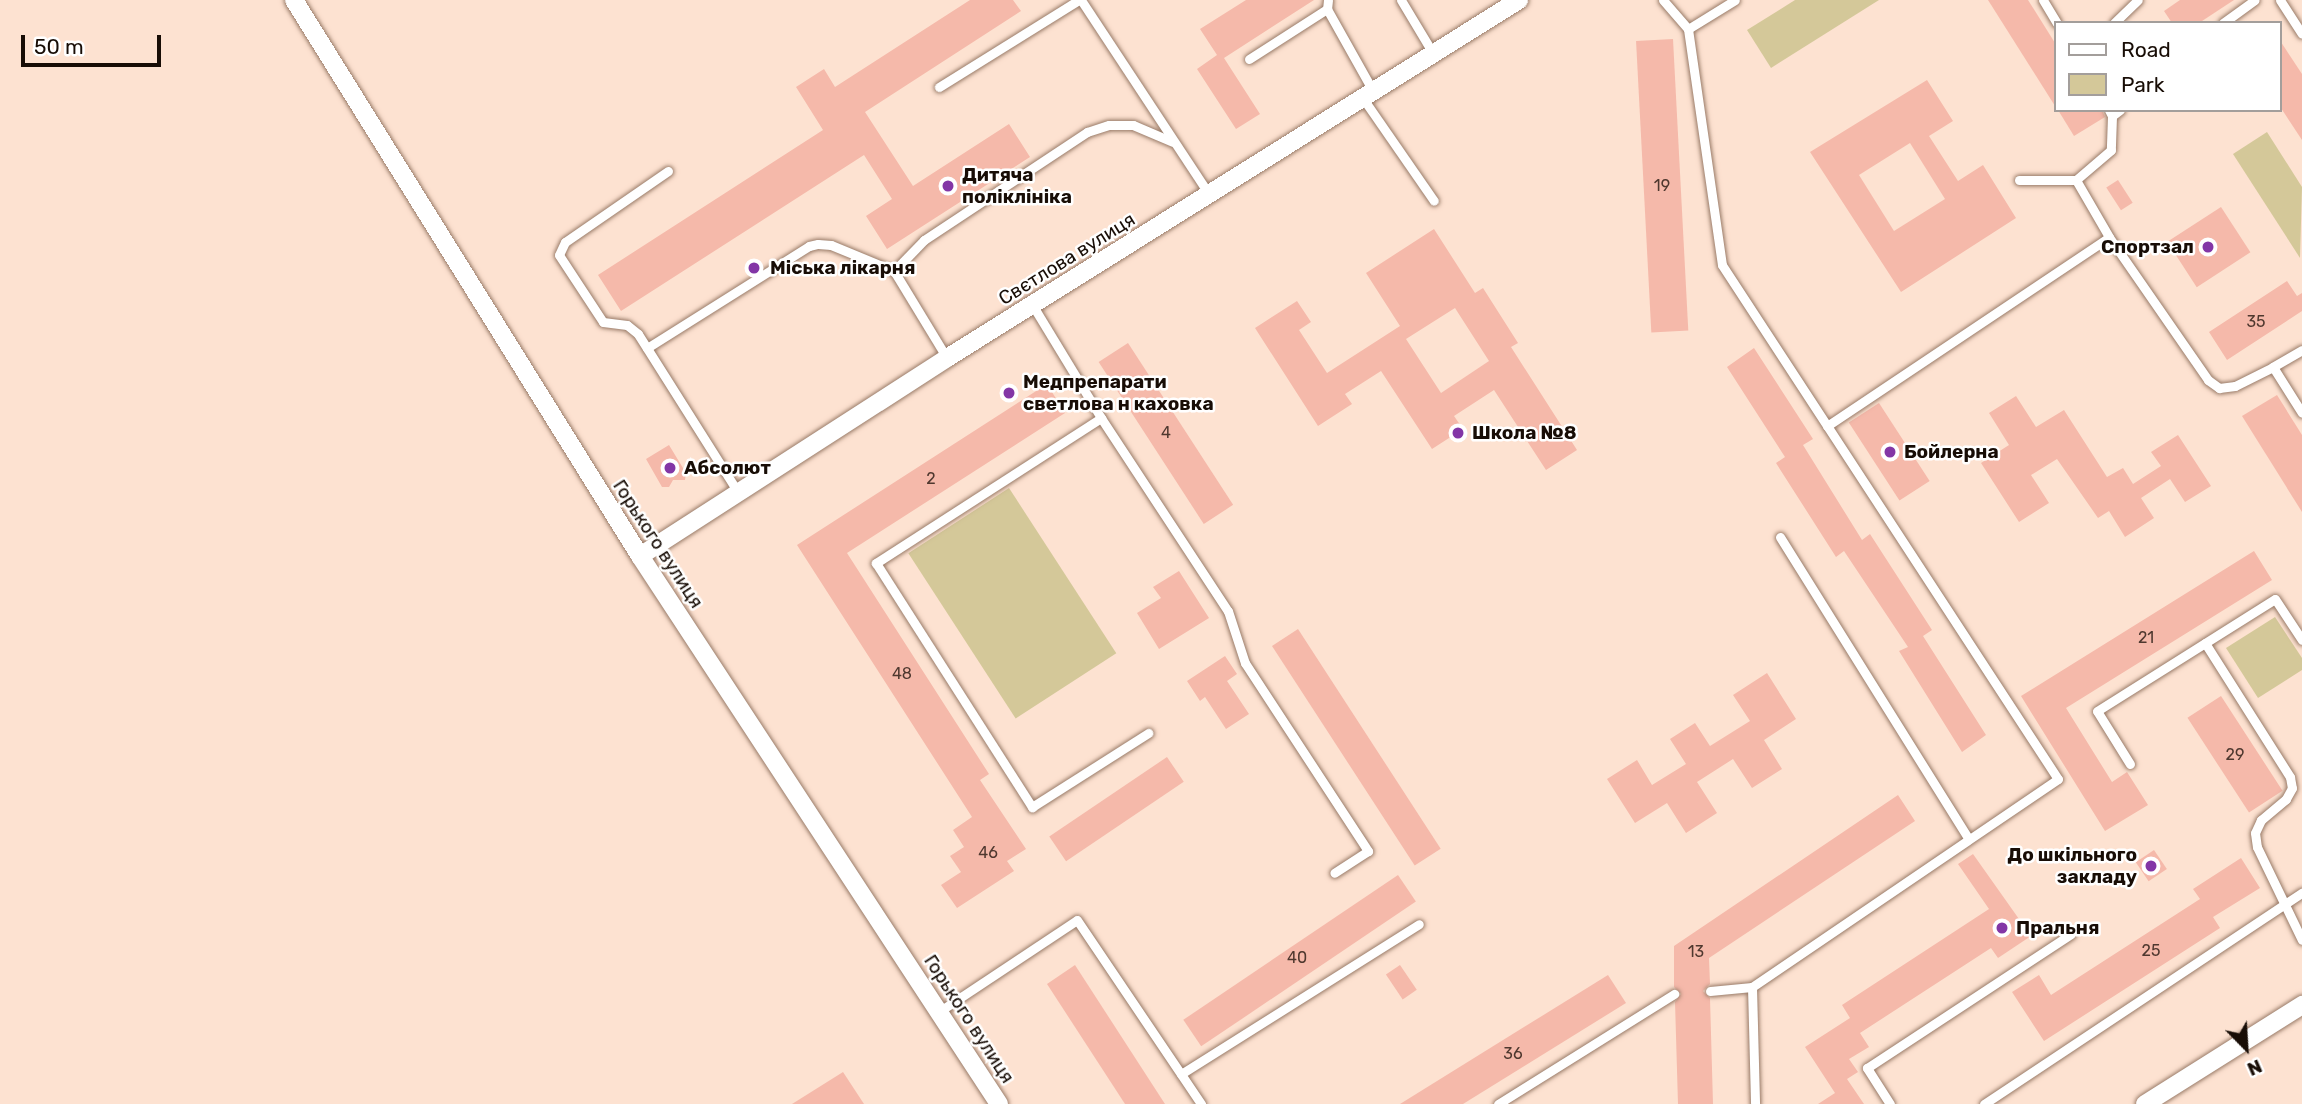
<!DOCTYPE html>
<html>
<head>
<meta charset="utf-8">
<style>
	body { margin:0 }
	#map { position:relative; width:2302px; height:1104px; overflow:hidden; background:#fde2d1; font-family:Rubik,sans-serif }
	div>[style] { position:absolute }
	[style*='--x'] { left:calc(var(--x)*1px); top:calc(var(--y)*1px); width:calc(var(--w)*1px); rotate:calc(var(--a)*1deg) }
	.green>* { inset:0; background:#d4c899; transform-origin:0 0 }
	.building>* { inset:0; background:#f5b9aa; transform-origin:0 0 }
	.roads { filter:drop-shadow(0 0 2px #997b68) drop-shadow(0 0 2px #997b68) }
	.service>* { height:9px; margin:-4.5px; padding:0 4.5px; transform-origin:4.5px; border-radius:4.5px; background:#fff }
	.minor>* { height:18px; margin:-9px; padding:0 9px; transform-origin:9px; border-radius:9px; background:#fff }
	.dots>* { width:19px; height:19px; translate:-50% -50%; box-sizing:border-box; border:4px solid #fff; border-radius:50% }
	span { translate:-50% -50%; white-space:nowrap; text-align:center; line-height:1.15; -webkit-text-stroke:5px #fff; paint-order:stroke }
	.number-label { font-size:16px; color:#4f382f }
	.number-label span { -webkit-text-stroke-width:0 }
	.poi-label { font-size:19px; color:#180d06; font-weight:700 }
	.left { translate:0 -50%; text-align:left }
	.right { translate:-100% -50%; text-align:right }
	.street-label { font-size:19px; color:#180d06 }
	.legend { position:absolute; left:2054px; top:21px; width:228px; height:91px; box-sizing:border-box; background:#fff; border:2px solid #a39e9b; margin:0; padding:9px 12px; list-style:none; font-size:21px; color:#180d06 }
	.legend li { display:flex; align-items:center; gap:14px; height:35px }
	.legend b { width:35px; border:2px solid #a39e9b }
	.north { position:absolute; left:2211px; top:1013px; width:70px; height:70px; -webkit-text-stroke:5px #fff; paint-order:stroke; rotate:156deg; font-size:19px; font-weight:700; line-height:28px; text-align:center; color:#180d06 }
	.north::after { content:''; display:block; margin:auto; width:24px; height:32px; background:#180d06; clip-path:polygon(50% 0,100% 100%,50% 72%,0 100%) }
	.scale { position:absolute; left:21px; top:35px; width:140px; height:32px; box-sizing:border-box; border:4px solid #180d06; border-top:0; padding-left:9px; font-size:21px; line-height:24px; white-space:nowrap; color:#180d06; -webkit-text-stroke:5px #fff; paint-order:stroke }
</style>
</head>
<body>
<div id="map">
	<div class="green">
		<div style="clip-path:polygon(1795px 0,1879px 0,1771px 68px,1747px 30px)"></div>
		<div style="clip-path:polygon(2267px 132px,2302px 187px,2300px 258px,2233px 154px)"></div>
		<div style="left:1009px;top:488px;width:197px;height:120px;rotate:57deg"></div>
		<div style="clip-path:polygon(2275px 617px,2302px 658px,2302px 670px,2258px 698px,2226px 648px)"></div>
	</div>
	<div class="building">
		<div style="clip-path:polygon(970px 0,1013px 0,1021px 11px,865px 112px,913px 186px,1009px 124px,1030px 157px,887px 249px,866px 216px,892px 199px,864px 155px,621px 311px,598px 275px,823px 130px,796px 87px,824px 69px,835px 87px)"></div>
		<div style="clip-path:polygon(1246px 0,1314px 0,1224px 58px,1260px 114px,1236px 129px,1197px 69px,1217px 55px,1200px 29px)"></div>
		<div style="clip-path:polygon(1988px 0,2028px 0,2055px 43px,2055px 106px)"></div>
		<div style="clip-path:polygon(2180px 0,2234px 0,2199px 23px,2172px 23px,2164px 11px)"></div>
		<div style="left:1673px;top:39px;width:292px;height:37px;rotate:87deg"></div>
		<div style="clip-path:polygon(2279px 39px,2302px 74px,2302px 140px,2279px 105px)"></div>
		<div style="clip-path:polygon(evenodd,1927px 80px,1953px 121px,1929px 136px,1958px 181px,1983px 165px,2016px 218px,1901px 292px,1810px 152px,1927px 80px,1910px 143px,1945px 199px,1894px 231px,1859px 175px,1910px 143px)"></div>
		<div style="clip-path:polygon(2058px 110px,2102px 110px,2105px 117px,2074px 136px)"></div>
		<div style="left:2118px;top:180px;width:27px;height:14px;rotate:57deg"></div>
		<div style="left:2221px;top:207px;width:54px;height:64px;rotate:57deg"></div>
		<div style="clip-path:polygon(evenodd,1434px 229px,1475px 293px,1483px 288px,1518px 343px,1511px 347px,1577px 450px,1546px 470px,1494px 390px,1454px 416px,1463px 429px,1432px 449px,1381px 371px,1345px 394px,1352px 404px,1318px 426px,1255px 328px,1297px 301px,1311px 322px,1299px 330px,1327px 373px,1400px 326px,1366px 273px,1434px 229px,1455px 308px,1489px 361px,1441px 393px,1406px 339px,1455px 308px)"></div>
		<div style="clip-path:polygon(2287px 281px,2297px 296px,2302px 293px,2302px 311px,2227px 360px,2209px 332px)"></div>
		<div style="left:1128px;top:343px;width:193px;height:35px;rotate:57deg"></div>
		<div style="clip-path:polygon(1754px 348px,1813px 439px,1803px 445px,1862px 540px,1870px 534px,1932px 630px,1923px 636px,1986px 735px,1962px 752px,1899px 651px,1908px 647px,1844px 551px,1836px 557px,1776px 463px,1785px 457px,1727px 367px)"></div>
		<div style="clip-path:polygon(1047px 384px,1065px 413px,847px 553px,989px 774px,980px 780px,1026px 849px,1007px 861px,1014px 871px,957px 908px,941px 885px,961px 872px,950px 856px,964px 847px,953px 830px,972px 817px,797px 545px)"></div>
		<div style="clip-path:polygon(2277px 395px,2302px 435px,2302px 512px,2242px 416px)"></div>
		<div style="clip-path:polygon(2016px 396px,2036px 427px,2064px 410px,2107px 477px,2123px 468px,2133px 484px,2161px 466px,2151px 452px,2178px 435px,2211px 486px,2185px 502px,2170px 479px,2141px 498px,2154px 518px,2125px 537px,2109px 511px,2098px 518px,2057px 459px,2031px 475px,2049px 503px,2019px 522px,1981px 463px,2009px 445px,1989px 413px)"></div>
		<div style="left:1879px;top:403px;width:93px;height:36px;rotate:57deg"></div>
		<div style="clip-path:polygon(669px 445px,686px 473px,685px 480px,673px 480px,669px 487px,662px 487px,646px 459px)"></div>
		<div style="clip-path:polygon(2254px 551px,2272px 580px,2066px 708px,2112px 782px,2127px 772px,2148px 805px,2105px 831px,2021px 696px)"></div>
		<div style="clip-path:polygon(1179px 571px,1209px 618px,1159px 649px,1137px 613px,1161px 598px,1153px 587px)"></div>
		<div style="left:1298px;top:629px;width:262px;height:31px;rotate:57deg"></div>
		<div style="clip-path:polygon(1225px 656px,1237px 674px,1227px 681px,1249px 714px,1226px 729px,1205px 697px,1200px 701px,1187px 681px)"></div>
		<div style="clip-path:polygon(1767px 673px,1796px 719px,1764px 740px,1782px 769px,1752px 788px,1733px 759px,1697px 782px,1717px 813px,1686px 833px,1667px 803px,1635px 823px,1607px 779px,1637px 760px,1652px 785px,1686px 764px,1670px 739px,1695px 723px,1710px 746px,1750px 721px,1733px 695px)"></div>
		<div style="left:2221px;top:696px;width:113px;height:40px;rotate:57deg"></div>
		<div style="left:1167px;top:757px;width:30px;height:142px;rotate:56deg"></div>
		<div style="clip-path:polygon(1898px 795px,1915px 821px,1709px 958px,1710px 984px,1703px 991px,1710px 998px,1713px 1104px,1678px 1104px,1675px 1002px,1681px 994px,1674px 987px,1674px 946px)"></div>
		<div style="left:2154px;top:850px;width:23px;height:22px;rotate:56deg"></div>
		<div style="clip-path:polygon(1973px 854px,2031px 936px,1998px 958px,1991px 948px,1860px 1033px,1869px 1047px,1849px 1059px,1858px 1072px,1847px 1079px,1864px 1104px,1818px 1104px,1835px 1093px,1805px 1047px,1850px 1018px,1842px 1005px,1989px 909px,1958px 864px)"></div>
		<div style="clip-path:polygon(2241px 858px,2260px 888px,2213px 917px,2220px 928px,2044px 1041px,2012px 992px,2039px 975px,2051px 995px,2200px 899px,2193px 889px)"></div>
		<div style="left:1398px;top:875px;width:32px;height:259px;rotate:56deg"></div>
		<div style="clip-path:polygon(1075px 965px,1165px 1104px,1125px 1104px,1047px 984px)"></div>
		<div style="left:1400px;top:965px;width:30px;height:17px;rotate:56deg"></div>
		<div style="clip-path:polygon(1608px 975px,1626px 1003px,1463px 1104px,1400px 1104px)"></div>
		<div style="clip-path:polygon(843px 1072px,864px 1104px,792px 1104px)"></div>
	</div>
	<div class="roads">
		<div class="service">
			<div style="--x:1081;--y:0;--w:232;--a:56.6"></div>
			<div style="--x:1328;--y:0;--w:9;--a:96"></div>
			<div style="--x:1327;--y:9;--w:94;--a:60.7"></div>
			<div style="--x:1401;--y:0;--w:64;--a:59"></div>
			<div style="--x:1663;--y:0;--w:38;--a:49"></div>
			<div style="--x:1688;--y:29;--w:238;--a:81.8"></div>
			<div style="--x:1722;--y:265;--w:614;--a:56.83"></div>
			<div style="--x:2058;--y:779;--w:370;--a:145.8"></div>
			<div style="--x:1752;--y:987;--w:117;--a:88.5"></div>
			<div style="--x:2043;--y:0;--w:27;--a:59"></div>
			<div style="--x:2280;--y:0;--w:40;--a:57.1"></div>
			<div style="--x:2114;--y:23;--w:33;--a:-44"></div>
			<div style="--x:2223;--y:23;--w:39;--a:-36"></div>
			<div style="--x:1688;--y:29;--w:55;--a:-31.7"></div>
			<div style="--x:1249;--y:59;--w:93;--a:-32.7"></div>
			<div style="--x:939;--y:87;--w:165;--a:-31.9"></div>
			<div style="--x:1362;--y:97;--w:126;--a:55.3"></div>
			<div style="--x:2109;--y:110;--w:7;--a:63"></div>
			<div style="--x:2112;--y:116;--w:10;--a:-37"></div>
			<div style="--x:2112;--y:116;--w:34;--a:92"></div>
			<div style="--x:2111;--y:150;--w:46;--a:139.4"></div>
			<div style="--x:2076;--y:180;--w:66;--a:59.9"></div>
			<div style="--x:2109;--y:237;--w:174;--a:55.3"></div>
			<div style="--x:2208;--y:380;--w:14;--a:36"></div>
			<div style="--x:2219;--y:388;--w:16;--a:-7"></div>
			<div style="--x:2235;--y:386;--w:42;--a:-26.6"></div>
			<div style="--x:668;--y:171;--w:125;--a:145.4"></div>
			<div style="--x:565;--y:242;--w:14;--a:115"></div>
			<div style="--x:559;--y:255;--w:80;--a:56.7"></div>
			<div style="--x:603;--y:322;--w:24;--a:7"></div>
			<div style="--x:627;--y:325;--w:14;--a:39"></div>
			<div style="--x:638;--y:334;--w:187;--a:57.7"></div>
			<div style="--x:2019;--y:180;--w:57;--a:0"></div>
			<div style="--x:894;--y:271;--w:43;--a:-45.9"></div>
			<div style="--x:924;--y:240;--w:196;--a:-33.5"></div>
			<div style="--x:1087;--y:132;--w:23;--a:-18"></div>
			<div style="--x:1109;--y:125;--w:24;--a:0"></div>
			<div style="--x:1133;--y:125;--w:43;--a:23"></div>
			<div style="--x:1033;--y:306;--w:131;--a:58.7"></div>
			<div style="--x:1101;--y:418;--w:231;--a:56.7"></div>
			<div style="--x:1228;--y:611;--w:55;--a:71.9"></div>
			<div style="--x:1245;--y:663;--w:225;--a:56.8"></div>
			<div style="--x:1368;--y:851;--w:40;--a:147.1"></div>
			<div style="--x:647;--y:348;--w:191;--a:-32.2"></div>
			<div style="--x:809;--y:246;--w:9;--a:-13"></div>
			<div style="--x:818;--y:244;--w:13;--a:4"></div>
			<div style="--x:831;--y:245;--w:68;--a:22.4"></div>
			<div style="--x:894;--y:271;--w:102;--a:58.7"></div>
			<div style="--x:2302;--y:350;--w:34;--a:150"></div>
			<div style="--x:2273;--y:367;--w:54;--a:57.8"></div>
			<div style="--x:1101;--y:418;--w:268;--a:147.2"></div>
			<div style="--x:876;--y:563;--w:290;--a:57.4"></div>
			<div style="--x:1032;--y:807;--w:138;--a:-32.5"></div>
			<div style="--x:1827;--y:426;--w:339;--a:-33.8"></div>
			<div style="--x:1780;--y:537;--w:356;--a:58"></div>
			<div style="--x:2205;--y:643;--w:159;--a:57.6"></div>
			<div style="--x:2290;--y:777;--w:11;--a:80"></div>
			<div style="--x:2292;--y:788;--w:13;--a:119"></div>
			<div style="--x:2286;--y:799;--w:33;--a:140"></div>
			<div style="--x:2261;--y:820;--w:14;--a:115"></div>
			<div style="--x:2255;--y:833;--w:14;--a:82"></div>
			<div style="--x:2257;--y:847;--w:103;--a:64.2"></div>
			<div style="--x:2130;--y:764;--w:62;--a:-121.9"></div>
			<div style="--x:2097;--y:711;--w:210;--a:-32.2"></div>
			<div style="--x:2275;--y:599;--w:49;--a:56.6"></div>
			<div style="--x:1710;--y:991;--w:42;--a:-5.4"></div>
			<div style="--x:940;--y:1011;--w:164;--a:-33.6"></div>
			<div style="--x:1077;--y:920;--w:222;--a:56"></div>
			<div style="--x:1181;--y:1074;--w:281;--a:-32.2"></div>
			<div style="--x:1498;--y:1104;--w:208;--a:-32"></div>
			<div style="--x:1890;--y:1104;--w:43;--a:-122.6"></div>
			<div style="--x:1867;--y:1068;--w:244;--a:-33.3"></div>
			<div style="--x:1984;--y:1104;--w:382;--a:-33.6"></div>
		</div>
		<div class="minor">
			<div style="--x:294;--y:0;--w:655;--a:58.11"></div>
			<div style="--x:640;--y:556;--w:655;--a:56.77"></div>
			<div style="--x:640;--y:556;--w:365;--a:-32.8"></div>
			<div style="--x:947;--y:358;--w:675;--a:-32.04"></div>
			<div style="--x:2145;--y:1104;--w:186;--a:-32.2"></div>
		</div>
	</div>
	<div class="dots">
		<div style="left:948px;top:186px;background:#8336a6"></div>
		<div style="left:2208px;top:247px;background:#8336a6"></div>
		<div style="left:754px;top:268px;background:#8336a6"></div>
		<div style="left:1009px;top:393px;background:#8336a6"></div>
		<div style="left:1458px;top:433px;background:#8336a6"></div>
		<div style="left:1890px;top:452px;background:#8336a6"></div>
		<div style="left:670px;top:468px;background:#8336a6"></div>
		<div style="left:2151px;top:866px;background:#8336a6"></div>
		<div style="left:2002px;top:928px;background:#8336a6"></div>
	</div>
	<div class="number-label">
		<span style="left:1662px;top:186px">19</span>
		<span style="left:2256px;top:322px">35</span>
		<span style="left:1166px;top:433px">4</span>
		<span style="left:931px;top:479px">2</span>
		<span style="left:2146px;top:638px">21</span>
		<span style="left:902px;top:674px">48</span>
		<span style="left:2235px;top:755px">29</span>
		<span style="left:988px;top:853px">46</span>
		<span style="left:2151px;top:951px">25</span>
		<span style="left:1696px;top:952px">13</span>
		<span style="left:1297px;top:958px">40</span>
		<span style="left:1513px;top:1054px">36</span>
	</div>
	<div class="poi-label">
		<span class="left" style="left:962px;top:186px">Дитяча<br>поліклініка</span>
		<span class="right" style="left:2194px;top:247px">Спортзал</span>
		<span class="left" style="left:770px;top:268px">Міська лікарня</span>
		<span class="left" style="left:1023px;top:393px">Медпрепарати<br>светлова н каховка</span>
		<span class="left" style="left:1472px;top:433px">Школа №8</span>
		<span class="left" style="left:1904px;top:452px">Бойлерна</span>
		<span class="left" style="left:684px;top:468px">Абсолют</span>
		<span class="right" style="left:2137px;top:866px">До шкільного<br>закладу</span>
		<span class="left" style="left:2016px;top:928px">Пральня</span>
	</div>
	<div class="street-label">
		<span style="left:1067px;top:259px;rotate:-32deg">Свєтлова вулиця</span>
		<span style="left:658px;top:544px;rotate:57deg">Горького вулиця</span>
		<span style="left:969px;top:1019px;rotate:57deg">Горького вулиця</span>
	</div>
	<ul class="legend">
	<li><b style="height:9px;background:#fff"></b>Road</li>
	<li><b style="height:19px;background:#d4c899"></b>Park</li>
	</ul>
	<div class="north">N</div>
	<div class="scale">50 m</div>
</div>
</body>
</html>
